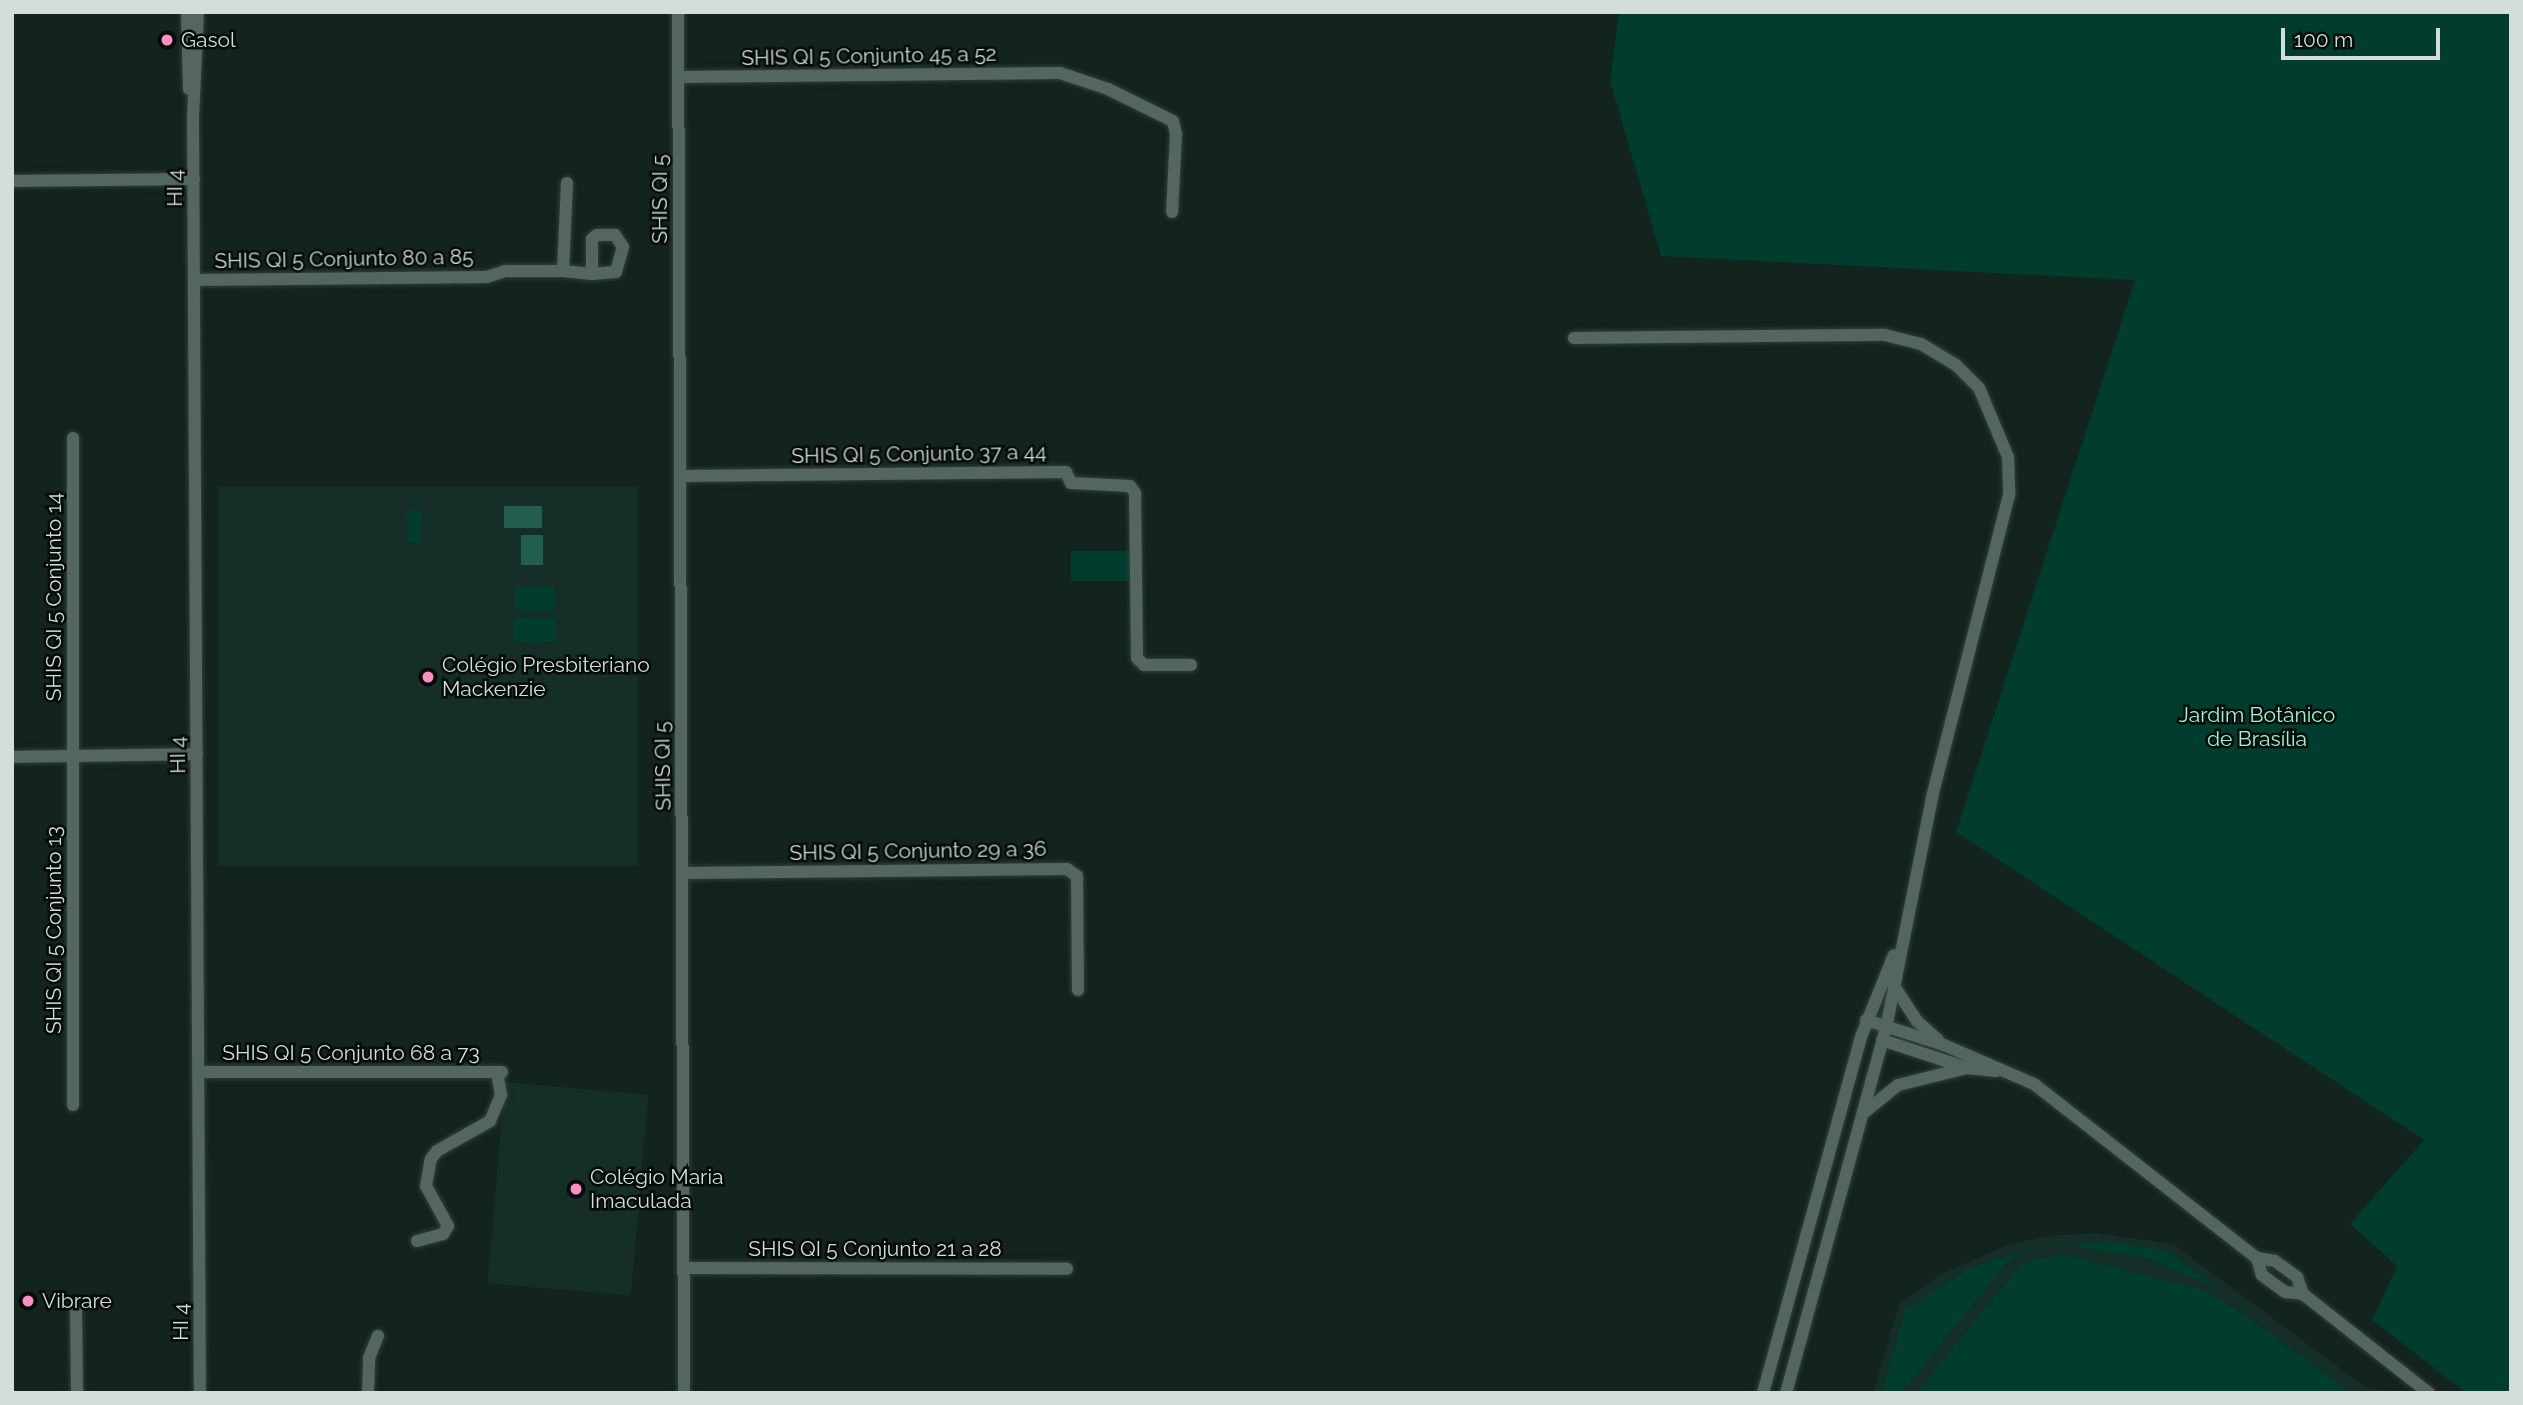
<!DOCTYPE html>
<html>
<head>
<meta charset="utf-8">
<style>
	body { margin:0 }
	#map { position:relative; width:2523px; height:1405px; overflow:hidden; background:#13231e; font-family:Raleway,sans-serif }
	div>[style] { position:absolute }
	[style*='--x'] { left:calc(var(--x)*1px); top:calc(var(--y)*1px); width:calc(var(--w)*1px); rotate:calc(var(--a)*1deg) }
	.built>* { inset:0; background:#152e27; transform-origin:0 0 }
	.green>* { inset:0; background:#003d2f; transform-origin:0 0 }
	.water>* { inset:0; background:#225e4e; transform-origin:0 0 }
	.roads { filter:drop-shadow(0 0 2px #333f3a) drop-shadow(0 0 2px #333f3a) }
	.minor>* { height:12px; margin:-6px; padding:0 6px; transform-origin:6px; border-radius:6px; background:#546660 }
	.dots>* { width:19px; height:19px; translate:-50% -50%; box-sizing:border-box; border:4px solid #050b09; border-radius:50% }
	span { translate:-50% -50%; white-space:nowrap; text-align:center; line-height:1.15; -webkit-text-stroke:5px #050b09; paint-order:stroke }
	.poi-label { font-size:21px; color:#d3ddd9 }
	.left { translate:0 -50%; text-align:left }
	.street-label { font-size:21px; color:#d3ddd9 }
	.park-label { font-size:21px; color:#98f5d7 }
	.frame { position:absolute; inset:0; border:14px solid #d3ddd9; pointer-events:none }
	.scale { position:absolute; left:2281px; top:28px; width:159px; height:32px; box-sizing:border-box; border:4px solid #d3ddd9; border-top:0; padding-left:9px; font-size:21px; line-height:24px; white-space:nowrap; color:#d3ddd9; -webkit-text-stroke:5px #050b09; paint-order:stroke }
</style>
</head>
<body>
<div id="map">
	<div class="built">
		<div style="left:638px;top:487px;width:379px;height:420px;rotate:90deg"></div>
		<div style="left:505px;top:1082px;width:144px;height:202px;rotate:5deg"></div>
		<div style="clip-path:polygon(2096px 1233px,2173px 1244px,2367px 1388px,2410px 1393px,1873px 1393px,1899px 1304px,1939px 1275px,2007px 1245px,2054px 1235px)"></div>
	</div>
	<div class="green">
		<div style="clip-path:polygon(1619px 12px,2511px 12px,2511px 1393px,2466px 1393px,2372px 1320px,2397px 1266px,2350px 1224px,2424px 1140px,1956px 832px,2135px 280px,1661px 256px,1610px 81px)"></div>
		<div style="left:421px;top:509px;width:33px;height:14px;rotate:88deg"></div>
		<div style="left:1071px;top:551px;width:59px;height:30px"></div>
		<div style="left:515px;top:587px;width:40px;height:24px"></div>
		<div style="left:556px;top:618px;width:24px;height:42px;rotate:90deg"></div>
		<div style="clip-path:polygon(2110px 1241px,2168px 1252px,2219px 1289px,2148px 1259px,2070px 1245px)"></div>
		<div style="clip-path:polygon(2025px 1250px,2008px 1262px,1901px 1393px,1882px 1393px,1905px 1310px,1970px 1268px)"></div>
		<div style="clip-path:polygon(2065px 1255px,2199px 1289px,2236px 1309px,2352px 1393px,1916px 1393px,2022px 1263px)"></div>
	</div>
	<div class="water">
		<div style="left:504px;top:506px;width:38px;height:22px"></div>
		<div style="left:521px;top:535px;width:22px;height:30px"></div>
	</div>
	<div class="roads">
		<div class="minor">
			<div style="--x:187;--y:12;--w:77;--a:88.5"></div>
			<div style="--x:198;--y:12;--w:105;--a:92.7"></div>
			<div style="--x:193;--y:117;--w:1276;--a:89.69"></div>
			<div style="--x:678;--y:12;--w:1381;--a:89.75"></div>
			<div style="--x:679;--y:77;--w:381;--a:-0.6"></div>
			<div style="--x:1060;--y:73;--w:51;--a:18.4"></div>
			<div style="--x:1108;--y:89;--w:72;--a:26.2"></div>
			<div style="--x:1173;--y:121;--w:13;--a:77"></div>
			<div style="--x:1176;--y:134;--w:78;--a:92.9"></div>
			<div style="--x:12;--y:181;--w:182;--a:-0.6"></div>
			<div style="--x:567;--y:183;--w:88;--a:92.6"></div>
			<div style="--x:563;--y:271;--w:29;--a:6"></div>
			<div style="--x:592;--y:274;--w:35;--a:-90"></div>
			<div style="--x:592;--y:239;--w:6;--a:-39"></div>
			<div style="--x:597;--y:235;--w:18;--a:0"></div>
			<div style="--x:615;--y:235;--w:14;--a:56"></div>
			<div style="--x:623;--y:247;--w:26;--a:106"></div>
			<div style="--x:616;--y:272;--w:24;--a:175"></div>
			<div style="--x:194;--y:280;--w:293;--a:-0.6"></div>
			<div style="--x:487;--y:277;--w:19;--a:-18"></div>
			<div style="--x:505;--y:271;--w:58;--a:0"></div>
			<div style="--x:1574;--y:338;--w:311;--a:-0.6"></div>
			<div style="--x:1885;--y:335;--w:37;--a:14"></div>
			<div style="--x:1921;--y:344;--w:41;--a:31"></div>
			<div style="--x:1956;--y:365;--w:33;--a:45"></div>
			<div style="--x:1979;--y:388;--w:75;--a:67.2"></div>
			<div style="--x:2008;--y:457;--w:38;--a:88"></div>
			<div style="--x:2009;--y:495;--w:313;--a:104.3"></div>
			<div style="--x:1932;--y:798;--w:230;--a:101.3"></div>
			<div style="--x:1887;--y:1024;--w:383;--a:105.3"></div>
			<div style="--x:73;--y:438;--w:667;--a:90"></div>
			<div style="--x:680;--y:476;--w:386;--a:-0.6"></div>
			<div style="--x:1066;--y:472;--w:12;--a:66"></div>
			<div style="--x:1071;--y:483;--w:59;--a:2.9"></div>
			<div style="--x:1130;--y:486;--w:9;--a:54"></div>
			<div style="--x:1135;--y:493;--w:165;--a:89.3"></div>
			<div style="--x:1137;--y:658;--w:10;--a:45"></div>
			<div style="--x:1144;--y:665;--w:47;--a:0"></div>
			<div style="--x:12;--y:757;--w:185;--a:-0.9"></div>
			<div style="--x:684;--y:873;--w:383;--a:-0.6"></div>
			<div style="--x:1067;--y:869;--w:12;--a:35"></div>
			<div style="--x:1077;--y:876;--w:114;--a:89.5"></div>
			<div style="--x:1894;--y:986;--w:42;--a:56.7"></div>
			<div style="--x:1917;--y:1021;--w:28;--a:42"></div>
			<div style="--x:1866;--y:1020;--w:82;--a:17.8"></div>
			<div style="--x:1944;--y:1045;--w:98;--a:23.4"></div>
			<div style="--x:2034;--y:1084;--w:283;--a:38"></div>
			<div style="--x:2257;--y:1258;--w:18;--a:9"></div>
			<div style="--x:2275;--y:1261;--w:27;--a:36"></div>
			<div style="--x:2297;--y:1277;--w:18;--a:71"></div>
			<div style="--x:2303;--y:1294;--w:160;--a:38.2"></div>
			<div style="--x:1882;--y:1040;--w:89;--a:18.2"></div>
			<div style="--x:1967;--y:1068;--w:29;--a:6"></div>
			<div style="--x:200;--y:1072;--w:302;--a:0"></div>
			<div style="--x:1866;--y:1111;--w:41;--a:-39.1"></div>
			<div style="--x:1898;--y:1085;--w:70;--a:-14"></div>
			<div style="--x:417;--y:1241;--w:27;--a:-15"></div>
			<div style="--x:443;--y:1234;--w:9;--a:-58"></div>
			<div style="--x:448;--y:1226;--w:46;--a:-118.8"></div>
			<div style="--x:426;--y:1186;--w:27;--a:-80"></div>
			<div style="--x:431;--y:1159;--w:10;--a:-53"></div>
			<div style="--x:437;--y:1151;--w:61;--a:-29.5"></div>
			<div style="--x:490;--y:1121;--w:28;--a:-67"></div>
			<div style="--x:501;--y:1095;--w:23;--a:-100"></div>
			<div style="--x:2257;--y:1258;--w:18;--a:74"></div>
			<div style="--x:2262;--y:1275;--w:15;--a:37"></div>
			<div style="--x:2274;--y:1284;--w:14;--a:36"></div>
			<div style="--x:2285;--y:1292;--w:18;--a:6"></div>
			<div style="--x:684;--y:1268;--w:383;--a:0.1"></div>
			<div style="--x:76;--y:1309;--w:84;--a:89.3"></div>
			<div style="--x:368;--y:1393;--w:35;--a:-88"></div>
			<div style="--x:369;--y:1358;--w:24;--a:-68"></div>
			<div style="--x:1763;--y:1393;--w:369;--a:-74.6"></div>
			<div style="--x:1861;--y:1037;--w:88;--a:-68.1"></div>
		</div>
	</div>
	<div class="dots">
		<div style="left:167px;top:40px;background:#fc8fc1"></div>
		<div style="left:428px;top:677px;background:#fc8fc1"></div>
		<div style="left:576px;top:1189px;background:#fc8fc1"></div>
		<div style="left:28px;top:1301px;background:#fc8fc1"></div>
	</div>
	<div class="poi-label">
		<span class="left" style="left:181px;top:40px">Gasol</span>
		<span class="left" style="left:442px;top:677px">Colégio Presbiteriano<br>Mackenzie</span>
		<span class="left" style="left:590px;top:1189px">Colégio Maria<br>Imaculada</span>
		<span class="left" style="left:42px;top:1301px">Vibrare</span>
	</div>
	<div class="street-label">
		<span style="left:869px;top:56px;rotate:-1deg">SHIS QI 5 Conjunto 45 a 52</span>
		<span style="left:175px;top:188px;rotate:-90deg">HI 4</span>
		<span style="left:660px;top:199px;rotate:-90deg">SHIS QI 5</span>
		<span style="left:344px;top:259px;rotate:-1deg">SHIS QI 5 Conjunto 80 a 85</span>
		<span style="left:919px;top:454px;rotate:-1deg">SHIS QI 5 Conjunto 37 a 44</span>
		<span style="left:54px;top:597px;rotate:-90deg">SHIS QI 5 Conjunto 14</span>
		<span style="left:178px;top:755px;rotate:-91deg">HI 4</span>
		<span style="left:663px;top:766px;rotate:-91deg">SHIS QI 5</span>
		<span style="left:918px;top:851px;rotate:-1deg">SHIS QI 5 Conjunto 29 a 36</span>
		<span style="left:54px;top:930px;rotate:-90deg">SHIS QI 5 Conjunto 13</span>
		<span style="left:351px;top:1053px">SHIS QI 5 Conjunto 68 a 73</span>
		<span style="left:875px;top:1249px">SHIS QI 5 Conjunto 21 a 28</span>
		<span style="left:181px;top:1322px;rotate:-90deg">HI 4</span>
	</div>
	<div class="park-label">
		<span style="left:2257px;top:727px">Jardim Botânico<br>de Brasília</span>
	</div>
	<div class="frame"></div>
	<div class="scale">100 m</div>
</div>
</body>
</html>
